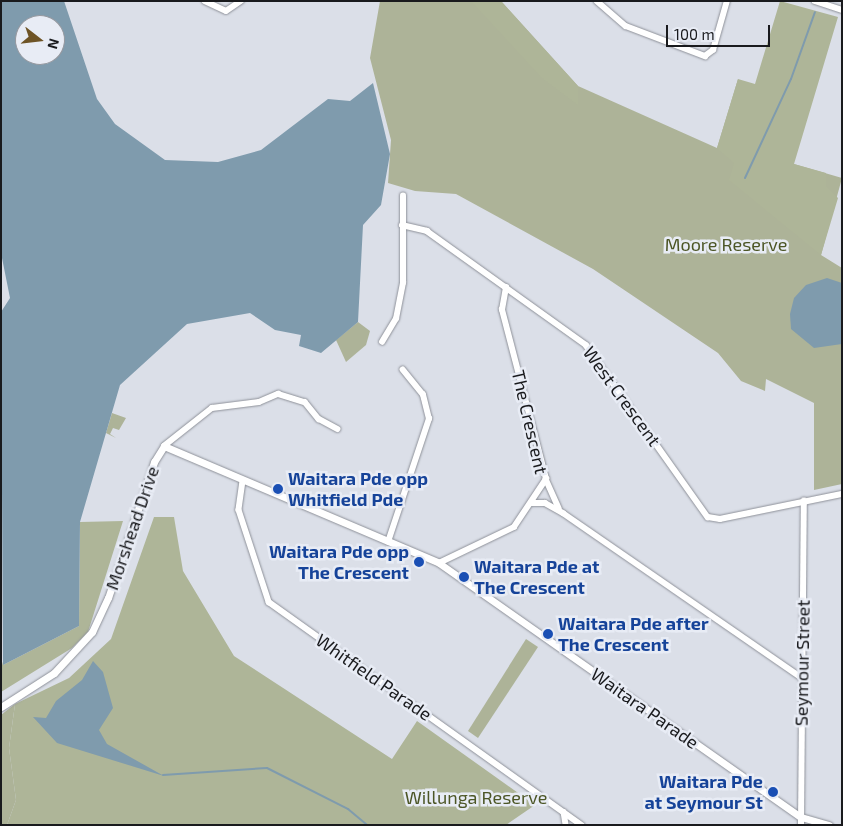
<!DOCTYPE html>
<html>
<head>
<meta charset="utf-8">
<style>
	body { margin:0 }
	#map { position:relative; width:843px; height:826px; overflow:hidden; background:#dbdfe8; font-family:"Exo 2",sans-serif }
	div>[style] { position:absolute }
	[style*='--x'] { left:calc(var(--x)*1px); top:calc(var(--y)*1px); width:calc(var(--w)*1px); rotate:calc(var(--a)*1deg) }
	.green>* { inset:0; background:#adb398 }
	.forest>* { inset:0; background:#aeb598 }
	.water>* { inset:0; background:#7f9bad }
	.stream>* { height:2px; margin:-1px; padding:0 1px; transform-origin:1px; border-radius:1px; background:#7f9bad }
	.roads { filter:drop-shadow(0 0 1px #8e9199) drop-shadow(0 0 1px #8e9199) }
	.minor>* { height:5.5px; margin:-2.75px; padding:0 2.75px; transform-origin:2.75px; border-radius:2.75px; background:#fff }
	.tertiary>* { height:7px; margin:-3.5px; padding:0 3.5px; transform-origin:3.5px; border-radius:3.5px; background:#fff }
	.dots>* { width:14px; height:14px; translate:-50% -50%; box-sizing:border-box; border:2px solid #e8ecf5; border-radius:50% }
	span { translate:-50% -50%; white-space:nowrap; text-align:center; line-height:1.15; -webkit-text-stroke:5px #e8ecf5; paint-order:stroke }
	.park-label { font-size:18px; color:#4c5626 }
	.street-label { font-size:18px; color:#191a1d }
	.transit-label { font-size:18px; color:#164399; font-weight:700 }
	.left { translate:0 -50%; text-align:left }
	.right { translate:-100% -50%; text-align:right }
	.frame { position:absolute; inset:0; border:2px solid #191a1d; pointer-events:none }
	.north { position:absolute; left:15px; top:15px; width:50px; height:50px; box-sizing:border-box; background:#e8ecf5; border:1px solid #95989f; border-radius:50%; rotate:106deg; font-size:14px; font-weight:700; line-height:20px; text-align:center; color:#191a1d }
	.north::after { content:''; display:block; margin:auto; width:18px; height:22px; background:#6e5426; clip-path:polygon(50% 0,100% 100%,50% 72%,0 100%) }
	.scale { position:absolute; left:666px; top:25px; width:104px; height:22px; box-sizing:border-box; border:2px solid #191a1d; border-top:0; padding-left:6px; font-size:15px; line-height:18px; white-space:nowrap; color:#191a1d; -webkit-text-stroke:4px #e8ecf5; paint-order:stroke }
</style>
</head>
<body>
<div id="map">
	<div class="green">
		<div style="clip-path:polygon(380px 1px,501px 1px,578px 86px,717px 148px,738px 79px,763px 155px,842px 178px,821px 255px,842px 268px,842px 484px,814px 490px,814px 403px,766px 379px,765px 391px,741px 381px,718px 353px,593px 269px,456px 194px,415px 191px,388px 183px,391px 140px,370px 58px)"></div>
		<div style="clip-path:polygon(358px 322px,370px 331px,366px 345px,346px 362px,336px 340px)"></div>
		<div style="clip-path:polygon(112px 413px,126px 418px,119px 430px,113px 428px,110px 434px,116px 438px,106px 433px)"></div>
		<div style="clip-path:polygon(526px 639px,538px 647px,478px 738px,468px 731px)"></div>
		<div style="clip-path:polygon(15px 704px,9px 748px,16px 800px,7px 825px,1px 825px,1px 715px)"></div>
	</div>
	<div class="forest">
		<div style="clip-path:polygon(471px 1px,501px 1px,578px 86px,578px 105px,542px 78px)"></div>
		<div style="clip-path:polygon(780px 1px,838px 17px,794px 164px,826px 173px,826px 186px,838px 198px,821px 255px,729px 180px,734px 163px,717px 148px,738px 79px,755px 84px)"></div>
		<div style="clip-path:polygon(154px 517px,174px 517px,183px 571px,234px 656px,392px 759px,417px 721px,535px 805px,506px 825px,7px 825px,16px 800px,9px 748px,15px 704px,69px 678px,111px 639px)"></div>
		<div style="clip-path:polygon(123px 521px,88px 632px,72px 648px,1px 692px,1px 658px,3px 665px,79px 626px,80px 522px)"></div>
	</div>
	<div class="water">
		<div style="clip-path:polygon(evenodd,1px 1px,64px 1px,97px 99px,115px 124px,165px 160px,218px 162px,261px 150px,328px 99px,350px 101px,373px 83px,390px 154px,381px 205px,363px 225px,358px 322px,321px 353px,299px 346px,301px 335px,275px 330px,250px 313px,187px 324px,120px 385px,80px 522px,79px 626px,3px 665px,1px 312px,10px 298px,1px 253px,1px 1px,25px 25px,55px 25px,55px 55px,25px 55px,25px 25px)"></div>
		<div style="clip-path:polygon(827px 278px,842px 283px,842px 344px,814px 348px,791px 329px,790px 314px,794px 298px,806px 285px)"></div>
		<div style="clip-path:polygon(93px 661px,103px 672px,113px 708px,99px 730px,107px 744px,164px 776px,57px 743px,33px 717px,46px 718px,56px 701px,82px 680px)"></div>
	</div>
	<div class="stream">
		<div style="--x:745;--y:178;--w:109;--a:-65.1"></div>
		<div style="--x:791;--y:79;--w:71;--a:-70.3"></div>
		<div style="--x:163;--y:775;--w:104;--a:-3.9"></div>
		<div style="--x:267;--y:768;--w:91;--a:26.8"></div>
		<div style="--x:348;--y:809;--w:25;--a:40"></div>
	</div>
	<div class="roads">
		<div class="minor">
			<div style="--x:205;--y:1;--w:23;--a:25"></div>
			<div style="--x:226;--y:11;--w:18;--a:-34"></div>
			<div style="--x:597;--y:1;--w:38;--a:41"></div>
			<div style="--x:626;--y:26;--w:85;--a:20.8"></div>
			<div style="--x:705;--y:56;--w:10;--a:-37"></div>
			<div style="--x:713;--y:50;--w:51;--a:-74.1"></div>
			<div style="--x:815;--y:1;--w:28;--a:18"></div>
			<div style="--x:402;--y:225;--w:26;--a:13"></div>
			<div style="--x:427;--y:231;--w:196;--a:35.6"></div>
			<div style="--x:586;--y:345;--w:211;--a:54.7"></div>
			<div style="--x:708;--y:517;--w:12;--a:9"></div>
			<div style="--x:720;--y:519;--w:125;--a:-11.6"></div>
			<div style="--x:382;--y:342;--w:27;--a:-59"></div>
			<div style="--x:396;--y:319;--w:37;--a:-79"></div>
			<div style="--x:403;--y:283;--w:87;--a:-90"></div>
			<div style="--x:164;--y:446;--w:61;--a:-38.4"></div>
			<div style="--x:212;--y:408;--w:47;--a:-7.3"></div>
			<div style="--x:259;--y:402;--w:21;--a:-23"></div>
			<div style="--x:278;--y:394;--w:28;--a:17"></div>
			<div style="--x:305;--y:402;--w:22;--a:51"></div>
			<div style="--x:319;--y:419;--w:21;--a:28"></div>
			<div style="--x:546;--y:479;--w:32;--a:66"></div>
			<div style="--x:243;--y:481;--w:29;--a:98"></div>
			<div style="--x:239;--y:510;--w:97;--a:71.9"></div>
			<div style="--x:269;--y:602;--w:384;--a:35.5"></div>
			<div style="--x:531;--y:503;--w:14;--a:0"></div>
			<div style="--x:545;--y:503;--w:21;--a:29"></div>
			<div style="--x:563;--y:513;--w:290;--a:34.6"></div>
			<div style="--x:388;--y:542;--w:130;--a:-71.6"></div>
			<div style="--x:429;--y:419;--w:25;--a:-104"></div>
			<div style="--x:423;--y:395;--w:32;--a:-129"></div>
			<div style="--x:439;--y:563;--w:83;--a:-25.6"></div>
			<div style="--x:514;--y:527;--w:58;--a:-56.3"></div>
			<div style="--x:546;--y:479;--w:175;--a:-104.6"></div>
			<div style="--x:502;--y:310;--w:23;--a:-80"></div>
			<div style="--x:564;--y:812;--w:13;--a:81"></div>
			<div style="--x:801;--y:825;--w:324;--a:-89.5"></div>
		</div>
		<div class="tertiary">
			<div style="--x:1;--y:707;--w:63;--a:-32.7"></div>
			<div style="--x:54;--y:673;--w:56;--a:-47.2"></div>
			<div style="--x:92;--y:632;--w:38;--a:-65"></div>
			<div style="--x:108;--y:598;--w:144;--a:-71.3"></div>
			<div style="--x:154;--y:462;--w:19;--a:-58"></div>
			<div style="--x:164;--y:446;--w:299;--a:23"></div>
			<div style="--x:439;--y:563;--w:442;--a:35.1"></div>
			<div style="--x:801;--y:817;--w:29;--a:16"></div>
		</div>
	</div>
	<div class="dots">
		<div style="left:278px;top:489px;background:#1a4fb4"></div>
		<div style="left:419px;top:562px;background:#1a4fb4"></div>
		<div style="left:464px;top:577px;background:#1a4fb4"></div>
		<div style="left:548px;top:634px;background:#1a4fb4"></div>
		<div style="left:773px;top:792px;background:#1a4fb4"></div>
	</div>
	<div class="park-label">
		<span style="left:726px;top:244px">Moore Reserve</span>
		<span style="left:476px;top:797px">Willunga Reserve</span>
	</div>
	<div class="street-label">
		<span style="left:622px;top:396px;rotate:54deg">West Crescent</span>
		<span style="left:530px;top:422px;rotate:77deg">The Crescent</span>
		<span style="left:132px;top:528px;rotate:-71deg">Morshead Drive</span>
		<span style="left:802px;top:663px;rotate:-89deg">Seymour Street</span>
		<span style="left:374px;top:677px;rotate:35deg">Whitfield Parade</span>
		<span style="left:645px;top:708px;rotate:35deg">Waitara Parade</span>
	</div>
	<div class="transit-label">
		<span class="left" style="left:288px;top:489px">Waitara Pde opp<br>Whitfield Pde</span>
		<span class="right" style="left:409px;top:562px">Waitara Pde opp<br>The Crescent</span>
		<span class="left" style="left:474px;top:577px">Waitara Pde at<br>The Crescent</span>
		<span class="left" style="left:558px;top:634px">Waitara Pde after<br>The Crescent</span>
		<span class="right" style="left:763px;top:792px">Waitara Pde<br>at Seymour St</span>
	</div>
	<div class="frame"></div>
	<div class="north">N</div>
	<div class="scale">100 m</div>
</div>
</body>
</html>
